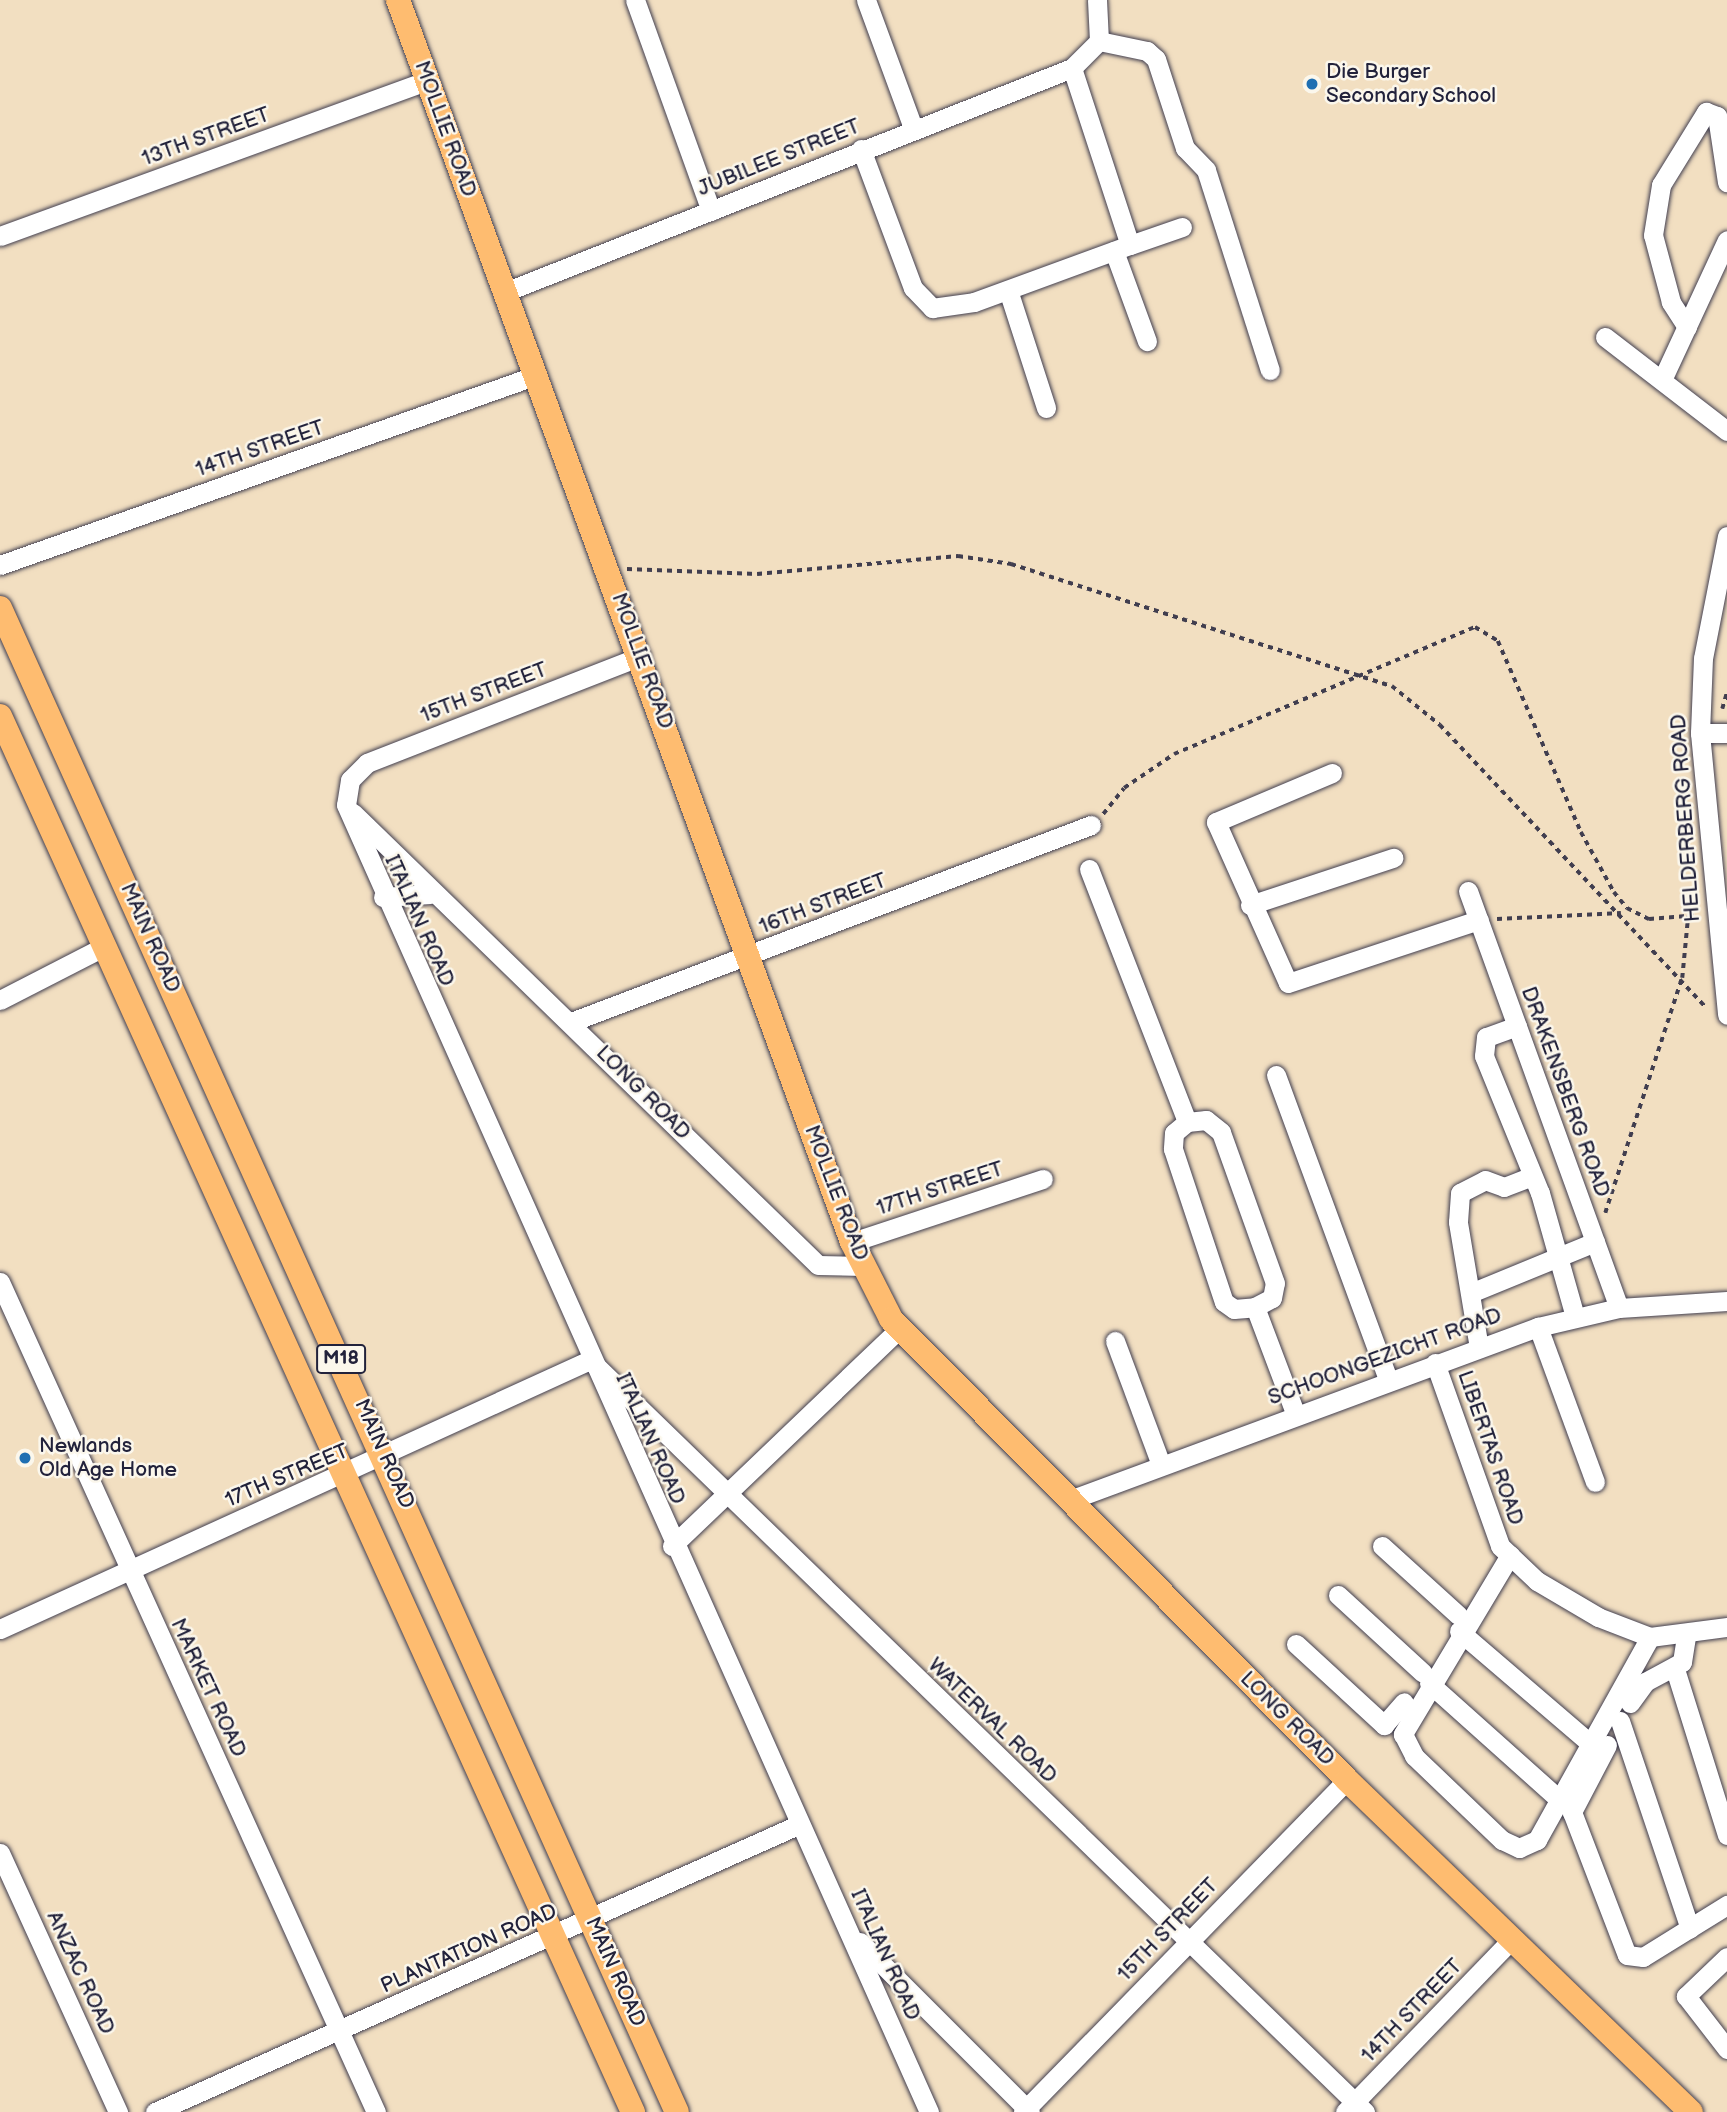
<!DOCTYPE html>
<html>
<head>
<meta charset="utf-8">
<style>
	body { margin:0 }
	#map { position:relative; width:1727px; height:2112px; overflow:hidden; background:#f2dfc1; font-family:"Balsamiq Sans",sans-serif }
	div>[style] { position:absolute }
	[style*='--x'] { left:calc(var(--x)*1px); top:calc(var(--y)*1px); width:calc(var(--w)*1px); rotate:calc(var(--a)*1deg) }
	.path>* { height:3.5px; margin-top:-1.75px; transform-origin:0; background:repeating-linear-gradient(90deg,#413e4f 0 5px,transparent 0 10px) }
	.roads { filter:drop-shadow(0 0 2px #413e4f) drop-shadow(0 0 2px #413e4f) }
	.minor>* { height:19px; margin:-9.5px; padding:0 9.5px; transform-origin:9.5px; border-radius:9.5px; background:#fff }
	.major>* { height:24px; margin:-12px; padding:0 12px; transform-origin:12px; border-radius:12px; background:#febc70 }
	.dots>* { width:19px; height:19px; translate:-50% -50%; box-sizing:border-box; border:4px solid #fbf7ec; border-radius:50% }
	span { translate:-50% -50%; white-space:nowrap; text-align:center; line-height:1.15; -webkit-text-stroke:5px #fbf7ec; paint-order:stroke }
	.shield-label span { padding:2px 5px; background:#fbf7ec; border:2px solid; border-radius:5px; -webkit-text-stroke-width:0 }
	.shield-label { font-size:19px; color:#22223b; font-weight:700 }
	.poi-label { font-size:21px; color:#22223b }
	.left { translate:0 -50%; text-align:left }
	.street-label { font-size:21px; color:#22223b }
</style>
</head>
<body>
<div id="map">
	<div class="path">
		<div style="--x:627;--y:569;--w:130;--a:2.2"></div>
		<div style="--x:757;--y:574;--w:202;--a:-5.1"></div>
		<div style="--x:958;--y:556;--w:54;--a:8.6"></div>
		<div style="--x:1011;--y:564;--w:400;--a:17.8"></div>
		<div style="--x:1392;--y:686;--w:62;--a:39.1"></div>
		<div style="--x:1440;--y:725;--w:389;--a:46.7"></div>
		<div style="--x:1722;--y:709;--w:19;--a:-74"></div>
		<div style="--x:1103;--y:814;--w:33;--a:-51"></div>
		<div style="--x:1124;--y:788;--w:60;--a:-34.2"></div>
		<div style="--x:1174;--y:754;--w:327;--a:-22.9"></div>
		<div style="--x:1475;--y:627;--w:27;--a:31"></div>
		<div style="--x:1498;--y:641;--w:208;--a:66.5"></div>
		<div style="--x:1581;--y:832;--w:68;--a:61.2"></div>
		<div style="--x:1614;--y:892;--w:21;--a:51"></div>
		<div style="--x:1627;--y:908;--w:25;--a:27"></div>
		<div style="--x:1649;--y:919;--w:50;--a:-4.6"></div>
		<div style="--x:1497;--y:919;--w:124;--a:-2.8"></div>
		<div style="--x:1605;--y:1213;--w:247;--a:-71.9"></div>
		<div style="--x:1682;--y:978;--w:62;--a:-84.5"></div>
	</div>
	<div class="roads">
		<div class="minor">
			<div style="--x:635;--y:0;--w:224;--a:70.2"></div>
			<div style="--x:866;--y:0;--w:136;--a:69.8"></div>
			<div style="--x:1099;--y:41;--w:49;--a:11.8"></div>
			<div style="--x:1147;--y:51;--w:12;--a:42"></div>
			<div style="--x:1156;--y:59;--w:94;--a:72"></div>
			<div style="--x:1185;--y:148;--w:30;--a:46"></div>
			<div style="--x:1206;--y:170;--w:210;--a:72.3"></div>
			<div style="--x:1072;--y:68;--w:186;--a:71.9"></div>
			<div style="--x:1130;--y:245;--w:55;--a:-19.1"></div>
			<div style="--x:861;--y:149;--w:148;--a:69.5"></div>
			<div style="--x:913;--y:288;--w:28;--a:46"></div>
			<div style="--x:932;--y:308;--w:42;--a:-8.1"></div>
			<div style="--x:974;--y:302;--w:166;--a:-20.1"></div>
			<div style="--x:0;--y:236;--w:454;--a:-20"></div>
			<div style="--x:1114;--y:251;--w:96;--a:69.9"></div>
			<div style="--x:1008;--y:290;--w:124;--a:72.1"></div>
			<div style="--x:505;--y:292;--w:610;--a:-21.56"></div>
			<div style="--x:1072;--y:68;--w:38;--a:-45"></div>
			<div style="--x:1099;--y:41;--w:41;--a:-92.8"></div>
			<div style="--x:1687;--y:327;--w:30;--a:-123"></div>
			<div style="--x:1671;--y:302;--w:69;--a:-105"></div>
			<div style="--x:1653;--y:235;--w:51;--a:-80.9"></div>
			<div style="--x:1661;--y:185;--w:86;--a:-58.3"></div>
			<div style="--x:1706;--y:112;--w:12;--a:20"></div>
			<div style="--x:1717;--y:116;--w:67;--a:81.4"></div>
			<div style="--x:1605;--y:337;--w:154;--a:37.6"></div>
			<div style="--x:1662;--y:380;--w:154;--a:-65.1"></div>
			<div style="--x:1727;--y:536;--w:124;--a:101.1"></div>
			<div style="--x:1703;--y:658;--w:75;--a:92.3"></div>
			<div style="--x:1700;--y:733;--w:283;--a:84.5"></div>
			<div style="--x:0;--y:565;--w:566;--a:-19.49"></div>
			<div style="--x:641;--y:656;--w:294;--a:158.7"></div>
			<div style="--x:367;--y:763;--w:24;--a:135"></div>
			<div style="--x:350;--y:780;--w:25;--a:99"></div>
			<div style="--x:346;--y:805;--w:1431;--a:65.96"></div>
			<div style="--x:1700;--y:733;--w:27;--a:0"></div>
			<div style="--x:1332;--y:773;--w:126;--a:157.1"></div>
			<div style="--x:1216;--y:822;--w:176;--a:65.9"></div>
			<div style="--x:1288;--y:983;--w:201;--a:-18.3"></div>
			<div style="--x:353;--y:813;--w:648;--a:44.19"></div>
			<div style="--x:818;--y:1265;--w:46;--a:1.2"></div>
			<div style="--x:1089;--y:869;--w:271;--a:68.8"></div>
			<div style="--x:1187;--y:1122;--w:17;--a:140"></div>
			<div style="--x:1174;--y:1133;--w:16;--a:94"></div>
			<div style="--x:1173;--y:1149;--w:161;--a:71.6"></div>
			<div style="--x:1224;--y:1302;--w:12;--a:35"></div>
			<div style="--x:1234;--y:1309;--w:21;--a:-5"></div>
			<div style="--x:1255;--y:1307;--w:19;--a:-28"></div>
			<div style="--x:1272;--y:1298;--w:15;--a:-79"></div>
			<div style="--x:1275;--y:1283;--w:160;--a:-109.7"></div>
			<div style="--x:1221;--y:1132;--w:19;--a:-141"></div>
			<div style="--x:1206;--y:1120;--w:19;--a:174"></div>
			<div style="--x:1468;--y:891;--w:443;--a:70.1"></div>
			<div style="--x:383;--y:897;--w:47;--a:-3.7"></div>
			<div style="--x:1250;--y:905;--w:151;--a:-18.2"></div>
			<div style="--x:0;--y:1000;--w:118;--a:-27.2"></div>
			<div style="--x:571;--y:1022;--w:556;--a:-20.75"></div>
			<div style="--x:1517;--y:1026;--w:33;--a:160"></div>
			<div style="--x:1486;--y:1037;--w:19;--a:96"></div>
			<div style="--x:1484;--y:1056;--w:148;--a:67.8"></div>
			<div style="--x:1540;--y:1193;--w:129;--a:74.2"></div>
			<div style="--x:1276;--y:1075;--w:324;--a:69.8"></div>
			<div style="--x:852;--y:1242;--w:201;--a:-18.3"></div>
			<div style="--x:0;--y:1282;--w:911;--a:65.63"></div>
			<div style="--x:1473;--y:1292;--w:132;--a:-22.3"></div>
			<div style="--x:1255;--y:1307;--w:113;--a:69.3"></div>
			<div style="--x:1538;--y:1327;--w:165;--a:69.8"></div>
			<div style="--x:1115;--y:1341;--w:129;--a:69.6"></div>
			<div style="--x:1479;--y:1348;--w:128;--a:-99.5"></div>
			<div style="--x:1458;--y:1222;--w:29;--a:-86"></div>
			<div style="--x:1460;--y:1193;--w:28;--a:-27"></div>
			<div style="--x:1485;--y:1180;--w:20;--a:20"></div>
			<div style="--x:1504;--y:1187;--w:28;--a:-21"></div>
			<div style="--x:1435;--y:1363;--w:194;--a:70.4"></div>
			<div style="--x:1500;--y:1546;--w:51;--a:43.4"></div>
			<div style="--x:1537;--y:1581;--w:71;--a:30.5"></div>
			<div style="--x:1598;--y:1617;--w:56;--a:21"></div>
			<div style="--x:1650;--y:1637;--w:78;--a:-7.4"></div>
			<div style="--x:1070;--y:1500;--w:499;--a:-20.3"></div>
			<div style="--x:1538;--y:1327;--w:83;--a:-13.2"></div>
			<div style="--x:1619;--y:1308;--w:108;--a:-3.7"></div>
			<div style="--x:672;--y:1546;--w:313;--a:-43.7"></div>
			<div style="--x:1382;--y:1546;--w:103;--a:42.2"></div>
			<div style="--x:1510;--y:1555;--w:209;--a:120.9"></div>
			<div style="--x:1403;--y:1734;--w:25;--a:63"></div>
			<div style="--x:1414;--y:1756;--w:122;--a:43.7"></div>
			<div style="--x:1502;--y:1840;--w:19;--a:25"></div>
			<div style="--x:1519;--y:1848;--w:20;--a:-24"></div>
			<div style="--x:1537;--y:1840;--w:232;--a:-60.9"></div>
			<div style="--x:1338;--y:1595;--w:115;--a:42.5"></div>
			<div style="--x:0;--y:1629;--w:648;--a:-24.51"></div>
			<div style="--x:590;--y:1360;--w:1080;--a:44.14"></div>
			<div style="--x:1459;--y:1631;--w:175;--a:40.6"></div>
			<div style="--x:1296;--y:1644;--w:120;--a:42.6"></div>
			<div style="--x:1384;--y:1725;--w:30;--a:-49"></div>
			<div style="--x:1675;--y:1669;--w:174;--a:72.6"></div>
			<div style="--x:1429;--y:1683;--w:176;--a:41.8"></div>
			<div style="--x:1630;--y:1703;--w:26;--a:-54"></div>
			<div style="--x:1645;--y:1682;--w:42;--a:-28.4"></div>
			<div style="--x:1682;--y:1662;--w:26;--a:-81"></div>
			<div style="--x:1620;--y:1721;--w:219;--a:71.4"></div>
			<div style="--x:1607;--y:1745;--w:76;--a:117.6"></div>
			<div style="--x:1572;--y:1812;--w:153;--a:69"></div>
			<div style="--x:1627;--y:1955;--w:16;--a:7"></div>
			<div style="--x:1643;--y:1957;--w:99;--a:-31.8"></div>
			<div style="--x:0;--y:1853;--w:285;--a:65.5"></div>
			<div style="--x:860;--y:1942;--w:240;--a:45"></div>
			<div style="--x:1727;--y:1957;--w:57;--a:136.4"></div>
			<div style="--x:1686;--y:1996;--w:67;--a:52.3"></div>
			<div style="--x:155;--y:2112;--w:706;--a:-24.06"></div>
			<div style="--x:1023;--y:2112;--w:464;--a:-45.7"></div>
			<div style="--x:1345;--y:2112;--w:239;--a:-46"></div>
		</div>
		<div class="major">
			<div style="--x:398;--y:0;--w:1322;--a:69.92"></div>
			<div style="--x:852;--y:1242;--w:86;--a:63.1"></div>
			<div style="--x:891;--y:1319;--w:648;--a:45.31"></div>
			<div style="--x:1347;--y:1780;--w:478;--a:44"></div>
			<div style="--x:0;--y:608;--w:1649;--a:65.77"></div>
			<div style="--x:0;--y:716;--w:1533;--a:65.61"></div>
		</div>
	</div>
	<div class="dots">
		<div style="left:1312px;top:84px;background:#1f6fb2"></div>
		<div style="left:25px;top:1458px;background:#1f6fb2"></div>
	</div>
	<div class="shield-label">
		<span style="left:341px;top:1359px">M18</span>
	</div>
	<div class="poi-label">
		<span class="left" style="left:1326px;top:84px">Die Burger<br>Secondary School</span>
		<span class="left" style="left:39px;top:1458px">Newlands<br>Old Age Home</span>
	</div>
	<div class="street-label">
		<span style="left:445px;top:129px;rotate:70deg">MOLLIE ROAD</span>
		<span style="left:206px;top:137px;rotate:-20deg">13TH STREET</span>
		<span style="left:779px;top:158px;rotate:-22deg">JUBILEE STREET</span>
		<span style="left:260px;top:449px;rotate:-19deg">14TH STREET</span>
		<span style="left:642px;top:661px;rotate:70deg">MOLLIE ROAD</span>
		<span style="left:484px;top:693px;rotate:-21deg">15TH STREET</span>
		<span style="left:1686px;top:818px;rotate:-94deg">HELDERBERG ROAD</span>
		<span style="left:823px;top:904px;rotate:-21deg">16TH STREET</span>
		<span style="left:419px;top:921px;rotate:66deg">ITALIAN ROAD</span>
		<span style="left:150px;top:938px;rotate:66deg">MAIN ROAD</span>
		<span style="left:1565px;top:1092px;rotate:70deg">DRAKENSBERG ROAD</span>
		<span style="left:643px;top:1093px;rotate:45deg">LONG ROAD</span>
		<span style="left:940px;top:1189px;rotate:-18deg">17TH STREET</span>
		<span style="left:836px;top:1193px;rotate:69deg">MOLLIE ROAD</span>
		<span style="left:1385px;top:1357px;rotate:-20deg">SCHOONGEZICHT ROAD</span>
		<span style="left:650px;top:1439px;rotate:66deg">ITALIAN ROAD</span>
		<span style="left:1490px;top:1448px;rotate:71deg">LIBERTAS ROAD</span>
		<span style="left:384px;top:1454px;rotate:66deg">MAIN ROAD</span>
		<span style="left:287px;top:1476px;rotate:-23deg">17TH STREET</span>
		<span style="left:208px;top:1688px;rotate:65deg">MARKET ROAD</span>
		<span style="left:1287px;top:1719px;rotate:45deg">LONG ROAD</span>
		<span style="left:992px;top:1721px;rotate:44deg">WATERVAL ROAD</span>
		<span style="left:1168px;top:1930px;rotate:-46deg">15TH STREET</span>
		<span style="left:469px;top:1949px;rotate:-24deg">PLANTATION ROAD</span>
		<span style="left:885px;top:1955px;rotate:66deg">ITALIAN ROAD</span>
		<span style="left:615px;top:1972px;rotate:66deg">MAIN ROAD</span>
		<span style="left:80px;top:1973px;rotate:65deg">ANZAC ROAD</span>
		<span style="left:1412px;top:2011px;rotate:-46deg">14TH STREET</span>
	</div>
</div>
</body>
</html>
